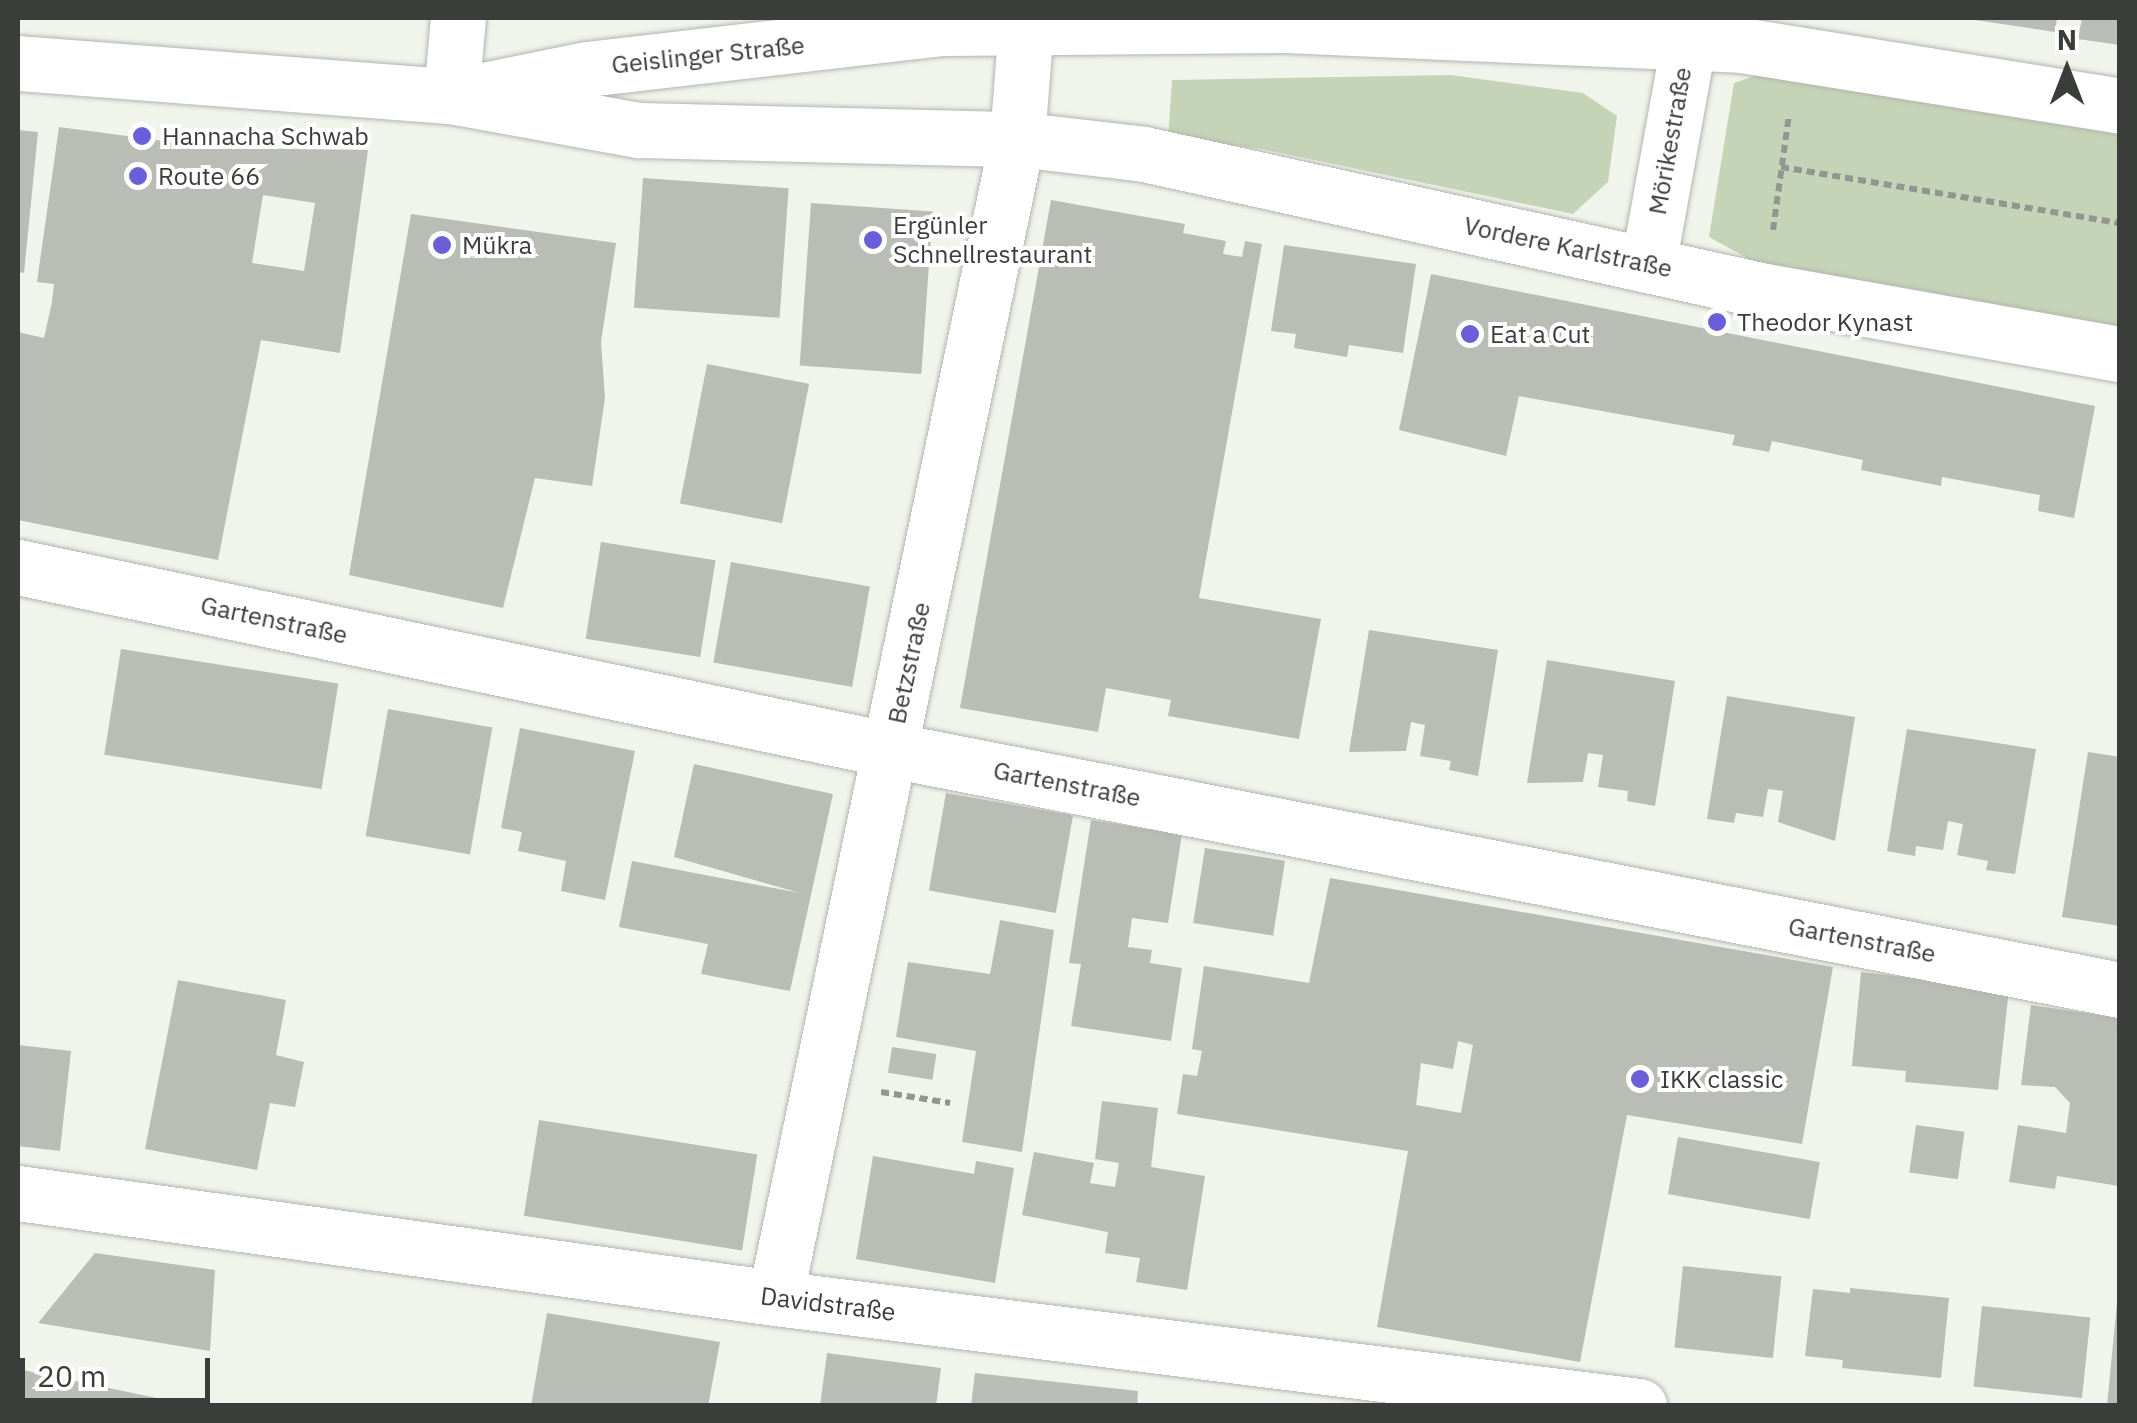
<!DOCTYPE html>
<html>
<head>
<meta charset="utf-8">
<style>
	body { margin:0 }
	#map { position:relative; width:2137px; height:1423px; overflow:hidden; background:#f0f4eb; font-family:"IBM Plex Sans",sans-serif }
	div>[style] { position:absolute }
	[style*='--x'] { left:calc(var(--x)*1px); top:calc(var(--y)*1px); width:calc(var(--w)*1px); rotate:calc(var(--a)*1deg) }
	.green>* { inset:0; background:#c5d4b7 }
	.building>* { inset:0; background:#b9bdb5; transform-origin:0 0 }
	.path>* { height:6px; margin-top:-3px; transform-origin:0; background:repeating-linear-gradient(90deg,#939690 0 8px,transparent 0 13px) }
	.roads { filter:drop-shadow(0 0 2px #b1b6ae) drop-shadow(0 0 2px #b1b6ae) }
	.street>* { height:55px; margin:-27.5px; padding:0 27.5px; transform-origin:27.5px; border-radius:27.5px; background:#fff }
	.dots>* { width:28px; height:28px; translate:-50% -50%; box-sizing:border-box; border:5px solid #fff; border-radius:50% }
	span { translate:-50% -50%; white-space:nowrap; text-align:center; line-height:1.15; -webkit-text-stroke:8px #fff; paint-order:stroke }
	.street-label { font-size:25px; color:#3b3d3a }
	.poi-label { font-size:25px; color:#3b3d3a }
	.left { translate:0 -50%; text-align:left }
	.frame { position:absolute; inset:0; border:20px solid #3b3d3a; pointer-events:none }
	.north { position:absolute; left:2017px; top:20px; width:100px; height:100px; -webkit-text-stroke:8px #fff; paint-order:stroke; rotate:0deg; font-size:28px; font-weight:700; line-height:40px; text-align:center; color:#3b3d3a }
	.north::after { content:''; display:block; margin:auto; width:35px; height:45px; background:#3b3d3a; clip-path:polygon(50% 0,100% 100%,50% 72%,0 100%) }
	.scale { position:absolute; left:20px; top:1358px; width:190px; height:45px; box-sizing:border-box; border:5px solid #3b3d3a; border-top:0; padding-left:12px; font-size:30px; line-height:35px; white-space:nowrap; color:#3b3d3a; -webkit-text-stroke:8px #fff; paint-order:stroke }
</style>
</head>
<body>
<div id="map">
	<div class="green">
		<div style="clip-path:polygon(1772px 70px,2119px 127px,2119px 334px,1778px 275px,1709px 237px,1734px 83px)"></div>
		<div style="clip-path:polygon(1450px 75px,1583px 93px,1617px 116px,1608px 182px,1573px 214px,1262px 149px,1168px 138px,1172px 80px)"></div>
	</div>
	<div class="building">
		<div style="clip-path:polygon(1961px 18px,2057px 18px,2055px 32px)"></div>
		<div style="clip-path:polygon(2082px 18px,2120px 18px,2120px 45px,2078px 39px)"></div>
		<div style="clip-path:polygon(evenodd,59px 127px,217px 148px,368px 150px,340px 353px,261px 340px,218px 560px,18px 520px,18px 332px,44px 338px,52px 302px,54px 284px,37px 282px,59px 127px,263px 195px,315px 203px,304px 271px,252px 263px,263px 195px)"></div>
		<div style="clip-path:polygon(18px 130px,38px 132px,24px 273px,18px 272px)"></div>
		<div style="left:643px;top:178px;width:146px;height:130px;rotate:4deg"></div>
		<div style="clip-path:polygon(1051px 200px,1185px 224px,1183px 233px,1226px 241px,1223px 254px,1242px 257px,1245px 241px,1262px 244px,1199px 598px,1321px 619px,1299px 739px,1168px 716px,1171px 700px,1106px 688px,1098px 732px,960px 708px)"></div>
		<div style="left:811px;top:203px;width:122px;height:163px;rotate:4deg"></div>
		<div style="clip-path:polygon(411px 214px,616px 243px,601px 342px,605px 398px,592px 486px,535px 478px,503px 608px,349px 575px)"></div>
		<div style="clip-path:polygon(1284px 245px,1416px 264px,1403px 353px,1349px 345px,1347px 357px,1294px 348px,1296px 334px,1271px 331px)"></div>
		<div style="clip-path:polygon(1431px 274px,2095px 406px,2074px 518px,2038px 511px,2040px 495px,1942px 477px,1941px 486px,1861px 470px,1863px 460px,1772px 441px,1769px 452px,1732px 445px,1735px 435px,1519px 396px,1506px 456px,1399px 430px)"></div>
		<div style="left:707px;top:364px;width:104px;height:142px;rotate:11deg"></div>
		<div style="left:601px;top:542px;width:116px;height:98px;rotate:9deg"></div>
		<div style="left:731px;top:562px;width:141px;height:102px;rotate:10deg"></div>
		<div style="clip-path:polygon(1369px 630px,1498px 650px,1478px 776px,1449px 770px,1451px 761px,1420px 756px,1425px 725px,1411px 722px,1406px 751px,1349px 752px)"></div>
		<div style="left:121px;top:649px;width:220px;height:107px;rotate:9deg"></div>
		<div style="clip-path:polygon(1547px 660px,1675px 681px,1655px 806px,1627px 801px,1628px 791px,1598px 787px,1603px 755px,1588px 753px,1583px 782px,1527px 783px)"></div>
		<div style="clip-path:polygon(1727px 696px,1855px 717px,1835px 841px,1778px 822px,1783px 791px,1768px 789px,1763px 817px,1736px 813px,1734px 823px,1707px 819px)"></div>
		<div style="left:388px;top:709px;width:106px;height:129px;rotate:10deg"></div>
		<div style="clip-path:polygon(520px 728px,635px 751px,605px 900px,561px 891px,566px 861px,518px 851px,522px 832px,501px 828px)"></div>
		<div style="clip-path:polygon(1907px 729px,2036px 749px,2015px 874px,1986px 870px,1988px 861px,1957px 855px,1963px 824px,1948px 821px,1943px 850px,1916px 846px,1915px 856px,1887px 851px)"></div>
		<div style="clip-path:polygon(2088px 752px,2120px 757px,2120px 926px,2062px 917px)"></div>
		<div style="clip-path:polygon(694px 764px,833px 794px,790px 991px,701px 974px,708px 944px,619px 927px,632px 861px,800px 893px,674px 857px)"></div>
		<div style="left:946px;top:793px;width:129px;height:99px;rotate:10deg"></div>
		<div style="clip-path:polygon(1091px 820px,1182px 834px,1168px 923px,1132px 918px,1128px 947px,1152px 950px,1150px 963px,1182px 968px,1171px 1041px,1071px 1026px,1081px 964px,1069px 963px)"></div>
		<div style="left:1205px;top:848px;width:81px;height:76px;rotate:9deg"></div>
		<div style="clip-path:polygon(evenodd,1330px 878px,1833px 967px,1802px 1144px,1627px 1115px,1580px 1362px,1377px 1327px,1408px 1151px,1177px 1114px,1183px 1074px,1197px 1076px,1202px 1051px,1192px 1049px,1204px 966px,1309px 983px,1330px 878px,1458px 1041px,1473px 1045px,1461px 1113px,1416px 1105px,1421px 1063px,1453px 1069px,1458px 1041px)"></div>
		<div style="clip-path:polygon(1000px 920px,1054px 930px,1022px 1152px,962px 1142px,976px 1051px,896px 1037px,908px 962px,990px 974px)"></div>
		<div style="clip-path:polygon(1861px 972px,2009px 989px,1998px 1090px,1905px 1082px,1906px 1071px,1852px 1066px)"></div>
		<div style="clip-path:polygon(178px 980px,286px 1000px,276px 1055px,304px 1062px,295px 1107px,270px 1103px,257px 1170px,145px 1149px)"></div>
		<div style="clip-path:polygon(2031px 1005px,2120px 1018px,2119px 1186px,2057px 1176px,2055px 1189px,2009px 1182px,2018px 1125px,2066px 1133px,2070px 1103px,2055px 1087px,2021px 1085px)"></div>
		<div style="clip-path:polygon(18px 1045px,71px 1051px,60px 1151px,18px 1146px)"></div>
		<div style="left:892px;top:1047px;width:45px;height:26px;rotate:9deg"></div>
		<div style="clip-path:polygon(1102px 1101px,1158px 1108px,1151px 1167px,1205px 1176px,1187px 1290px,1136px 1282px,1140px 1258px,1105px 1253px,1108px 1232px,1022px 1215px,1034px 1152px,1094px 1163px,1090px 1183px,1115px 1187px,1119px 1163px,1095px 1159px)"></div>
		<div style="left:539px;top:1120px;width:221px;height:97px;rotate:9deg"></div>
		<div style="left:1916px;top:1125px;width:49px;height:48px;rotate:8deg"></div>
		<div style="left:1678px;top:1137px;width:144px;height:58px;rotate:10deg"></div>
		<div style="clip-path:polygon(873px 1156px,974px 1174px,976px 1161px,1014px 1168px,995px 1283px,856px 1259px)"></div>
		<div style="clip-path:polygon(95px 1253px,215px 1270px,210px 1351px,38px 1323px)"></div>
		<div style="left:1683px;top:1266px;width:99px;height:82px;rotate:6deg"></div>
		<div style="clip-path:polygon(1850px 1288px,1949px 1298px,1941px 1378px,1842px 1368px,1843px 1360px,1805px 1356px,1813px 1289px,1850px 1293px)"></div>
		<div style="clip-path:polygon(2117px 1302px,2120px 1406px,2107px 1406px)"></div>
		<div style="left:1982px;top:1306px;width:109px;height:81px;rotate:6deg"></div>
		<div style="clip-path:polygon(547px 1313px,720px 1342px,708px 1406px,531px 1406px)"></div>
		<div style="clip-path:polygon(827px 1353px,941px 1368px,936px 1406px,820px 1406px)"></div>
		<div style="clip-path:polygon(18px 1369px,185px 1404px,184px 1406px,18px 1406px)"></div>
		<div style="clip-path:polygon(975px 1373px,1138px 1391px,1137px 1406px,971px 1406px)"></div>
	</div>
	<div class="path">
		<div style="--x:1781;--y:167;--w:344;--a:9.4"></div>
		<div style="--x:1773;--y:230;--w:117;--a:-82.1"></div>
		<div style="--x:881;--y:1092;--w:70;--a:9.1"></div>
	</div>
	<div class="roads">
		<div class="street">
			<div style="--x:18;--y:63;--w:434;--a:4.4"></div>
			<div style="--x:451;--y:96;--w:191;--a:10.3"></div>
			<div style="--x:639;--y:130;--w:378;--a:1.4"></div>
			<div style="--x:1017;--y:139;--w:128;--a:6.7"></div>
			<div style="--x:1144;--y:154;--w:636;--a:12.44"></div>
			<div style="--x:1765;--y:291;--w:361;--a:10.1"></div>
			<div style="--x:479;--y:91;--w:110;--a:-11.5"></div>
			<div style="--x:587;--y:69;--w:359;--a:-6.6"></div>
			<div style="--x:944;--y:28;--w:341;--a:-0.5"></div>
			<div style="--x:1285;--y:25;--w:456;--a:2.5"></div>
			<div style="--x:1741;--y:45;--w:384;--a:9.1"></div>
			<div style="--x:451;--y:96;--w:78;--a:-84.9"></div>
			<div style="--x:1648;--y:265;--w:251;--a:-79.7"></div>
			<div style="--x:18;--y:567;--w:892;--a:11.84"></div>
			<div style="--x:891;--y:750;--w:1252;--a:11.05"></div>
			<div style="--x:18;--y:1193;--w:764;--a:7.9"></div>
			<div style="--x:775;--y:1298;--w:871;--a:7.13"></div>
			<div style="--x:775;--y:1298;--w:1184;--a:-78.21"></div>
			<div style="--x:1017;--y:139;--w:114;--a:-85.5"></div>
		</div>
	</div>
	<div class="dots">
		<div style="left:142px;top:136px;background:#6a5fd9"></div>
		<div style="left:138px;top:176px;background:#6a5fd9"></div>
		<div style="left:873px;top:240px;background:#6a5fd9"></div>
		<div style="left:442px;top:245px;background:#6a5fd9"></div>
		<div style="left:1717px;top:322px;background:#6a5fd9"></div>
		<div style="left:1470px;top:334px;background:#6a5fd9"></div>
		<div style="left:1640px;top:1079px;background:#6a5fd9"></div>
	</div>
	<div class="street-label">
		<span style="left:708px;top:55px;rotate:-6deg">Geislinger Straße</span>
		<span style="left:1670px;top:141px;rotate:-80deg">Mörikestraße</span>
		<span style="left:1568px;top:247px;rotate:12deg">Vordere Karlstraße</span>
		<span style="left:274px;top:620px;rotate:12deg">Gartenstraße</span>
		<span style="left:909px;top:663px;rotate:-78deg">Betzstraße</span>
		<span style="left:1067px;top:784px;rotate:11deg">Gartenstraße</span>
		<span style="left:1862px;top:940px;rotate:11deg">Gartenstraße</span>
		<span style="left:828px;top:1304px;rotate:7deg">Davidstraße</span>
	</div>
	<div class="poi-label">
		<span class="left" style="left:162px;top:136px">Hannacha Schwab</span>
		<span class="left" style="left:158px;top:176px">Route 66</span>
		<span class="left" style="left:893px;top:240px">Ergünler<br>Schnellrestaurant</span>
		<span class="left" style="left:462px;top:245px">Mükra</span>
		<span class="left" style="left:1737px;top:322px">Theodor Kynast</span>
		<span class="left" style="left:1490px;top:334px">Eat a Cut</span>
		<span class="left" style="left:1660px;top:1079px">IKK classic</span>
	</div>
	<div class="frame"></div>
	<div class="north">N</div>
	<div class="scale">20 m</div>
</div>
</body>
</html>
